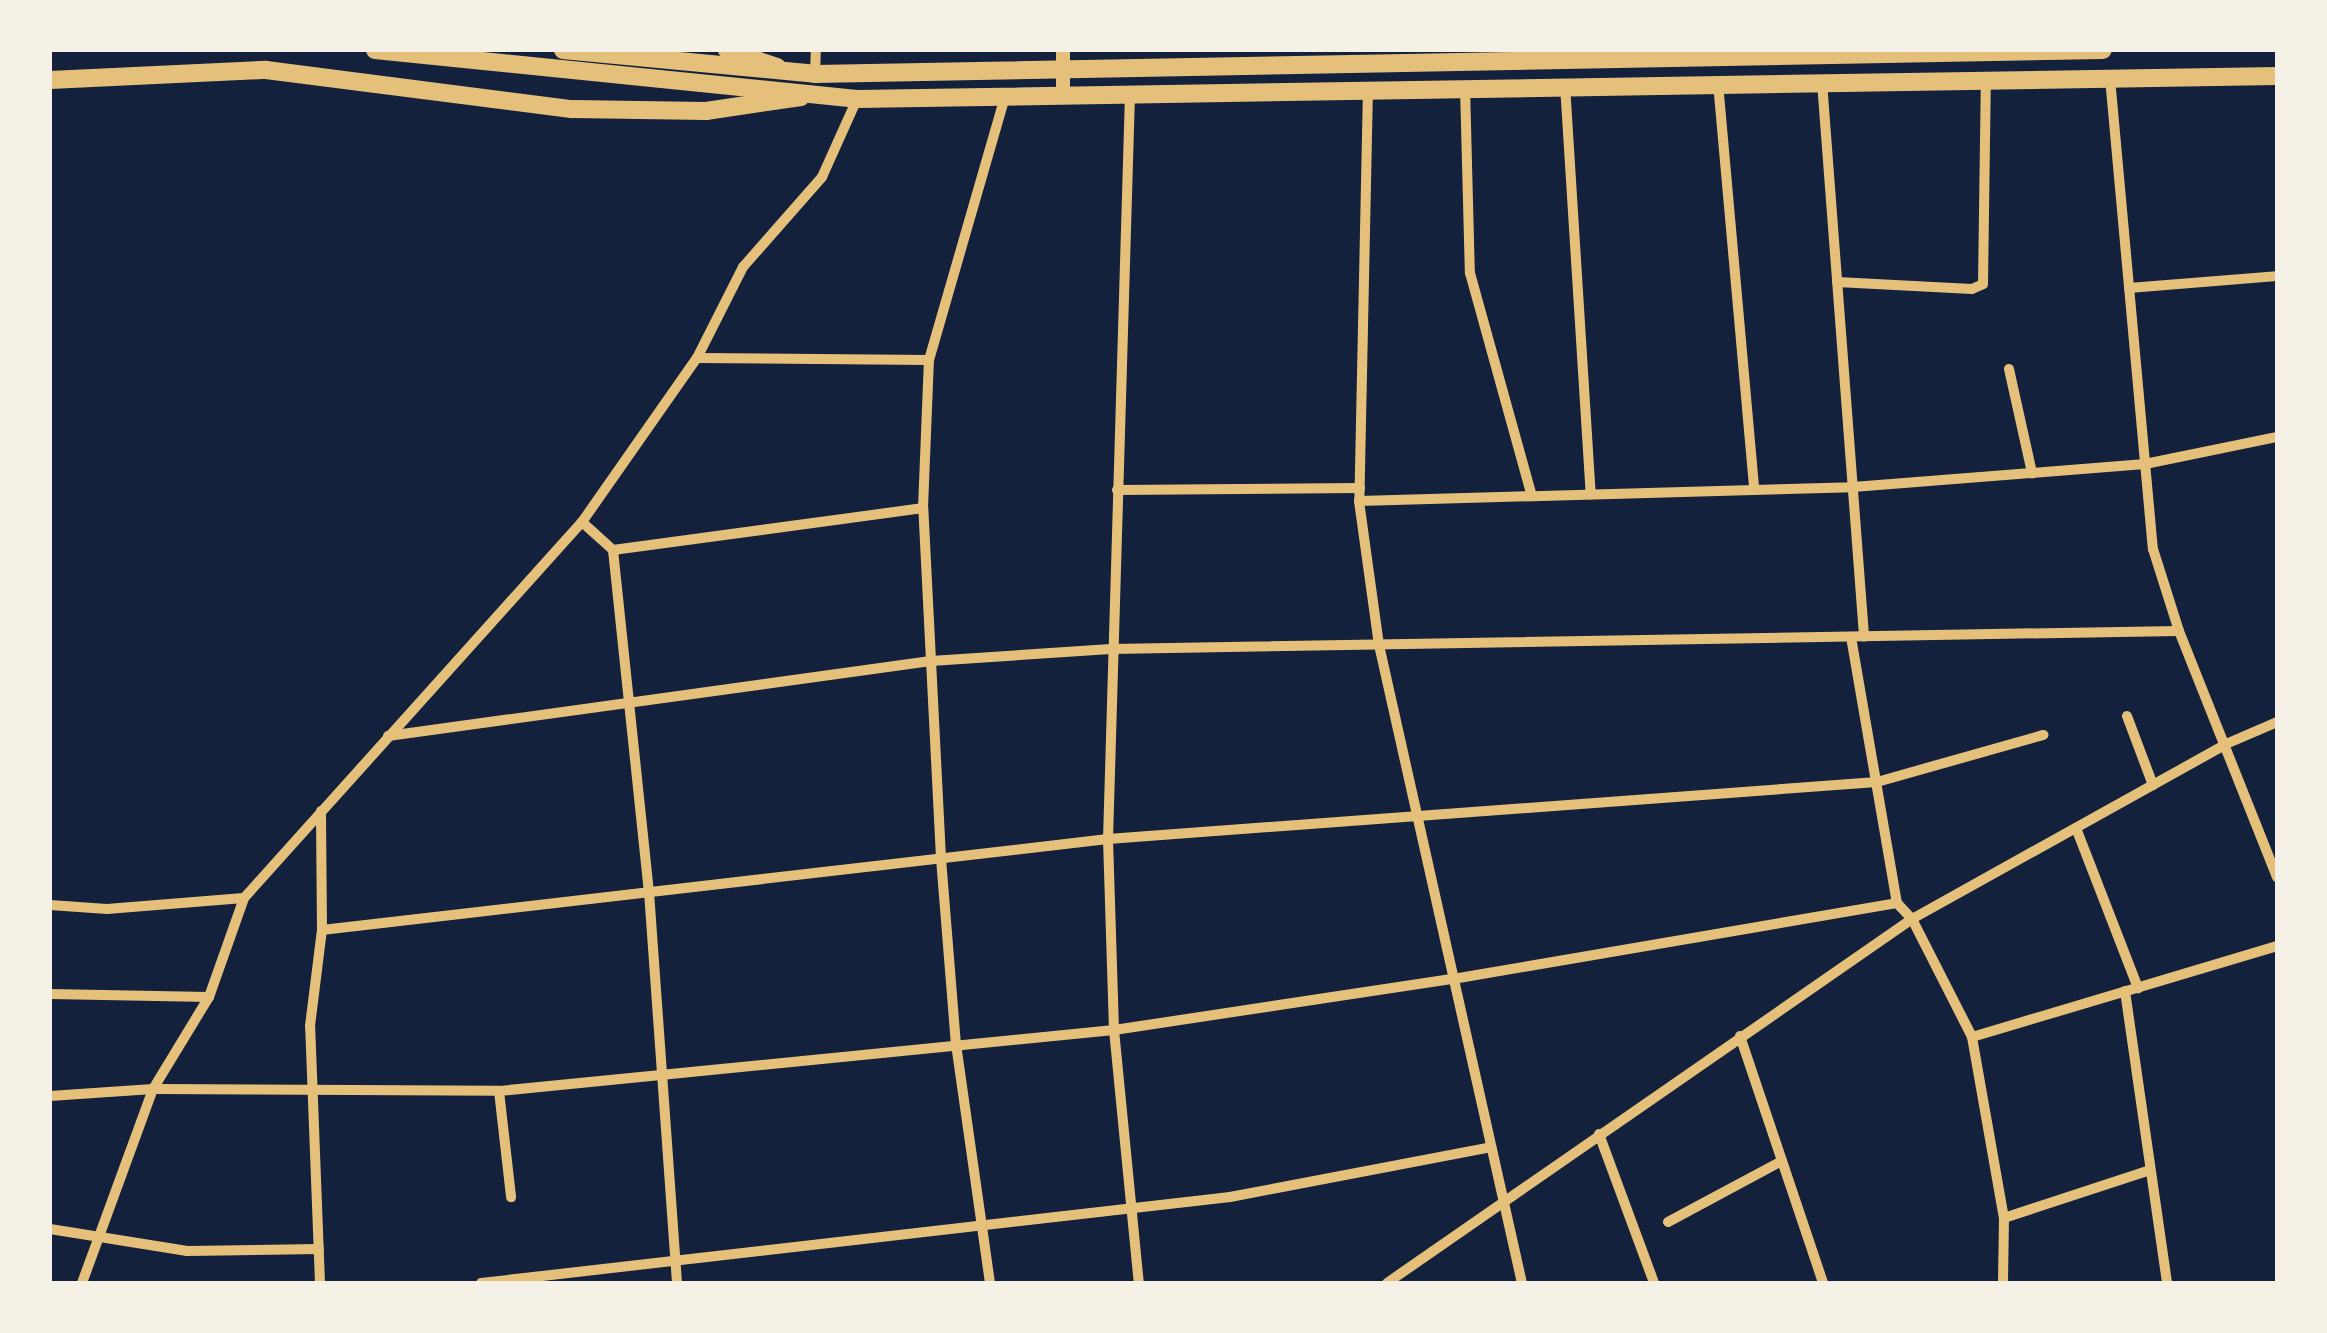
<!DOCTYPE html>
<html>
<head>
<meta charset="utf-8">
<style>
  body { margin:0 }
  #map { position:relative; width:2327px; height:1333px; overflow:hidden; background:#14213d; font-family:Manrope,sans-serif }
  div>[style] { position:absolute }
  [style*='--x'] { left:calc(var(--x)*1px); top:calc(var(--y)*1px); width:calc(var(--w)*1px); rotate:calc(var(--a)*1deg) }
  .minor>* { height:10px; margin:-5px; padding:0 5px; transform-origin:5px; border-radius:5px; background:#e5c07b }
  .tertiary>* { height:14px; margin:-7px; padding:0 7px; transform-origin:7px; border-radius:7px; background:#e5c07b }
  .primary>* { height:18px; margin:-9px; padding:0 9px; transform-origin:9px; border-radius:9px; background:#e5c07b }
  .trunk>* { height:18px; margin:-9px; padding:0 9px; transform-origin:9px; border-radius:9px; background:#e5c07b }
  span { translate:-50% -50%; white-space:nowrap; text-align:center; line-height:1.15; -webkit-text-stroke:8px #f6f1e7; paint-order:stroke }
  .frame { position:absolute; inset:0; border:52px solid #f6f1e7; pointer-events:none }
</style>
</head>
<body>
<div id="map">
  <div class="minor">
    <div style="--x:815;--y:74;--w:24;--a:-88"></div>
    <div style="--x:2110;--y:78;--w:473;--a:84.8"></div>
    <div style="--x:2153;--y:549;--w:86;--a:72.4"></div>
    <div style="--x:2179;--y:631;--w:265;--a:68.3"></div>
    <div style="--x:1822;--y:82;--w:556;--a:85.66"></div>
    <div style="--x:1718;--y:83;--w:406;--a:84.9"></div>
    <div style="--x:1565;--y:85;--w:410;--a:86.4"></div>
    <div style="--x:1465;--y:87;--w:186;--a:88.5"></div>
    <div style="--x:1470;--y:273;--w:231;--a:74.5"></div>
    <div style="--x:1368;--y:88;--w:413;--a:91.2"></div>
    <div style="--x:1359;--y:501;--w:145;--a:82.1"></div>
    <div style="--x:1379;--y:645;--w:654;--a:77.37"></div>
    <div style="--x:1130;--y:94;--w:745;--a:91.69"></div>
    <div style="--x:1108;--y:839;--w:191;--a:88.2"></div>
    <div style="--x:1114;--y:1030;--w:254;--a:84.4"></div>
    <div style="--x:1837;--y:282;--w:135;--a:3"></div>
    <div style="--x:1972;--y:289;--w:12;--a:-24"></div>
    <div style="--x:1983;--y:284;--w:204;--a:-89.2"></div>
    <div style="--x:2129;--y:288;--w:148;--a:-4.6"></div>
    <div style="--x:697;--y:358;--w:232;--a:0.5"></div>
    <div style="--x:2009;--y:369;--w:107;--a:77.5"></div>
    <div style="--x:1117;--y:490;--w:243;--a:-0.5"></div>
    <div style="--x:1359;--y:501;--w:494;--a:-1.6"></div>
    <div style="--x:1853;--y:487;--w:293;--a:-4.5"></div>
    <div style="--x:2145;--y:464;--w:135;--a:-11.6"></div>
    <div style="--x:582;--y:522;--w:42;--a:42.1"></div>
    <div style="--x:613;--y:550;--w:344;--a:84"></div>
    <div style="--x:649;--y:892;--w:392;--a:85.9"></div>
    <div style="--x:613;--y:550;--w:313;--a:-7.7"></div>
    <div style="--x:1851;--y:637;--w:270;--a:80.2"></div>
    <div style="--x:1897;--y:903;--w:22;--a:47"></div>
    <div style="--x:1912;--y:919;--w:132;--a:63"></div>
    <div style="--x:1972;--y:1037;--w:184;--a:80"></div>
    <div style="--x:2004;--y:1218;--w:65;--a:90.9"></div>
    <div style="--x:2127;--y:716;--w:74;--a:69.4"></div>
    <div style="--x:388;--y:736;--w:548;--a:-7.86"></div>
    <div style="--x:931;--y:661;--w:180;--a:-3.8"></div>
    <div style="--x:1111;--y:649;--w:1068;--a:-0.97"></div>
    <div style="--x:2076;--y:828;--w:172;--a:68.8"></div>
    <div style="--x:50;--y:905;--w:57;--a:4"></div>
    <div style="--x:107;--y:909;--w:137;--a:-4.6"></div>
    <div style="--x:322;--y:930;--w:791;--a:-6.6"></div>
    <div style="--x:1108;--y:839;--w:771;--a:-4.24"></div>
    <div style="--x:1877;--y:782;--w:173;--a:-15.8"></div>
    <div style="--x:2125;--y:991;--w:295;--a:81.8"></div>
    <div style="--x:50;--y:994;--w:159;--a:1.1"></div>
    <div style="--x:1740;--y:1036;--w:261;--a:71.4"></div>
    <div style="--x:1972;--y:1037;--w:318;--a:-16.6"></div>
    <div style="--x:499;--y:1091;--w:107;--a:83.5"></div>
    <div style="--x:50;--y:1096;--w:103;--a:-3.9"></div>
    <div style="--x:153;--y:1089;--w:346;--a:0.3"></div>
    <div style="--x:499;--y:1091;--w:618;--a:-5.66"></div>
    <div style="--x:1114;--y:1030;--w:343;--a:-8.6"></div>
    <div style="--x:1453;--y:979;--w:450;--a:-9.7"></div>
    <div style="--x:1599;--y:1134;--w:159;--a:69.7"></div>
    <div style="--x:2004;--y:1218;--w:154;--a:-18.2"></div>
    <div style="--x:1668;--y:1222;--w:129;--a:-28.2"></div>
    <div style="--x:50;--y:1229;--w:139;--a:9.1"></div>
    <div style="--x:187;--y:1251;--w:132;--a:-0.9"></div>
    <div style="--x:82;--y:1283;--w:207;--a:-69.9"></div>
    <div style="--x:153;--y:1089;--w:108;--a:-58.7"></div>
    <div style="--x:209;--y:997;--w:105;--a:-70.5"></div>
    <div style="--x:244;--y:898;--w:506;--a:-48.05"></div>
    <div style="--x:582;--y:522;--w:200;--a:-55"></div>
    <div style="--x:697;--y:358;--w:102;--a:-63.2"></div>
    <div style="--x:743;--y:267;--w:120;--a:-48.7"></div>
    <div style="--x:822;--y:177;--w:85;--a:-65.8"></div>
    <div style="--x:320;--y:1283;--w:257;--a:-92.2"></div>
    <div style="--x:310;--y:1026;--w:97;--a:-82.9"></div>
    <div style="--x:322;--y:930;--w:119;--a:-90.5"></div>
    <div style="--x:481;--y:1283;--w:754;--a:-6.55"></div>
    <div style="--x:1230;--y:1197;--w:266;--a:-10.8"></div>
    <div style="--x:990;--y:1283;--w:240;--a:-98.1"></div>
    <div style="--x:956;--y:1045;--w:188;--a:-94.6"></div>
    <div style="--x:941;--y:858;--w:350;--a:-92.9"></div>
    <div style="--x:923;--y:508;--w:148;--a:-87.7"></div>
    <div style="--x:929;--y:360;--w:274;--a:-73.9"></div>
    <div style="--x:1387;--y:1283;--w:639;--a:-34.73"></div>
    <div style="--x:1912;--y:919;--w:359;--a:-29.1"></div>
    <div style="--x:2226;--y:744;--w:56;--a:-23.3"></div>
  </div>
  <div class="tertiary">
    <div style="--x:1063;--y:95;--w:45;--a:-90"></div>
  </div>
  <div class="primary">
    <div style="--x:727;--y:50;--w:53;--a:18.8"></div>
    <div style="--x:50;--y:80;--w:216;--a:-2.7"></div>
    <div style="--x:266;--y:70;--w:308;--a:7.3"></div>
    <div style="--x:572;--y:109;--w:134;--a:0.9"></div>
    <div style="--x:706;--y:111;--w:96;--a:-8.4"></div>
  </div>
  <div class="trunk">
    <div style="--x:375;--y:50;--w:484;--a:5.8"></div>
    <div style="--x:857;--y:99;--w:1420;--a:-0.93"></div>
    <div style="--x:563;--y:50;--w:253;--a:5.4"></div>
    <div style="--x:815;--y:74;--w:1288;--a:-1.07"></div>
  </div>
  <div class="frame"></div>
</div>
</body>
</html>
